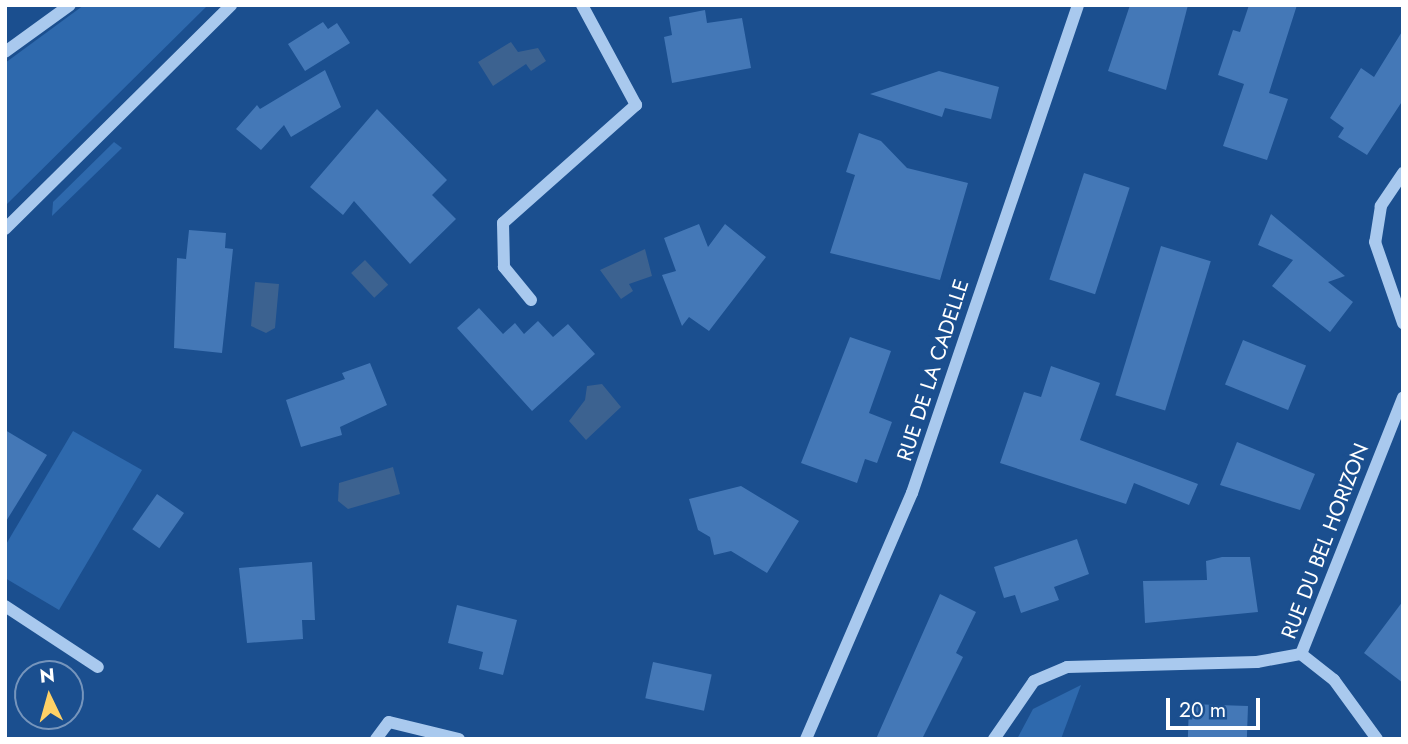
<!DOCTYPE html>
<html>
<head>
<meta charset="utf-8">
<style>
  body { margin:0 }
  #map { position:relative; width:1408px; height:744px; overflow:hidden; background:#1b4f8f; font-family:Jost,sans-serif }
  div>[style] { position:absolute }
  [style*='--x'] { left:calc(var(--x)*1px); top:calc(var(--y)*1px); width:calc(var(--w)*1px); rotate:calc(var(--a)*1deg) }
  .green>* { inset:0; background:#2e69ad }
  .water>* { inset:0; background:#3c6290; transform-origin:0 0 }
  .building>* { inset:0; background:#4478b7; transform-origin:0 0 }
  .minor>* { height:12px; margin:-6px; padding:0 6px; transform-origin:6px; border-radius:6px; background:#a9c9ee }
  span { translate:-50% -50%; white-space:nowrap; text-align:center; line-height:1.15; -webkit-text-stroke:5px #1b4f8f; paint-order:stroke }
  .street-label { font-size:21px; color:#fff }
  .frame { position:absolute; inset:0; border:7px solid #fff; pointer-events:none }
  .north { position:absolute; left:14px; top:660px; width:70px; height:70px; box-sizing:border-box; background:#1b4f8f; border:2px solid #7695bc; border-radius:50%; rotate:355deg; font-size:19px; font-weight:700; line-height:28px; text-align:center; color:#fff }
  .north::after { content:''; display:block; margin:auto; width:24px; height:32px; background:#ffd166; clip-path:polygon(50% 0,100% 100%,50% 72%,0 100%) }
  .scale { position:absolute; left:1166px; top:698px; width:94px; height:32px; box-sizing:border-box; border:4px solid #fff; border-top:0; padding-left:9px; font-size:21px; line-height:24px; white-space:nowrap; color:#fff; -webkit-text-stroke:5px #1b4f8f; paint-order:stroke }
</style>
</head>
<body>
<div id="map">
  <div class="green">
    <div style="clip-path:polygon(84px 5px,208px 5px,5px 206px,5px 63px)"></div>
    <div style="clip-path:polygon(114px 142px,122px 148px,52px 216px,53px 202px)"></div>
    <div style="clip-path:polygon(73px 431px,142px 470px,59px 610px,5px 578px,5px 546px)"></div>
    <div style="clip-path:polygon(1081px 685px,1061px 739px,1017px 739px,1033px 709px)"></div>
  </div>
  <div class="water">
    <div style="clip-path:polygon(511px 42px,518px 52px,538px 48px,546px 61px,531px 71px,526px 64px,493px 86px,478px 62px)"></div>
    <div style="clip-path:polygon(645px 249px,652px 276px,629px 284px,633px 291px,621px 299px,600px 270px)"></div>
    <div style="left:365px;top:260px;width:34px;height:19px;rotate:47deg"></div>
    <div style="clip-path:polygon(255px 282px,279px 284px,275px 328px,266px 333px,251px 326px)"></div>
    <div style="clip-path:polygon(602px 384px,621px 407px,586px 440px,569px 421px,585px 400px,587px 386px)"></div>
    <div style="clip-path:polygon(393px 467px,400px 494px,348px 509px,338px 501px,339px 483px)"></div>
  </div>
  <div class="building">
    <div style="clip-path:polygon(1130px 5px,1188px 5px,1166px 90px,1108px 71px)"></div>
    <div style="clip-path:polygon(1249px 5px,1297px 5px,1269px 93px,1288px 99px,1267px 160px,1223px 146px,1244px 84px,1218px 75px,1233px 30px,1240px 32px)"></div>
    <div style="clip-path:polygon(705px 10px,707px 23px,742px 18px,751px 68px,672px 83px,664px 37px,672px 35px,669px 17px)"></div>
    <div style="clip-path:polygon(323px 22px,328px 29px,337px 23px,350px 43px,305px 71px,288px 44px)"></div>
    <div style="clip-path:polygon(1403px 30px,1403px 100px,1367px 155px,1338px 137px,1344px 128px,1330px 118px,1361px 68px,1374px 77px)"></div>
    <div style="clip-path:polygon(325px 70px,341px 107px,291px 137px,284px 125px,261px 150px,236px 129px,257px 105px,260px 109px)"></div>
    <div style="clip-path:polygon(939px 71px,999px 87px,991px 119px,945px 108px,942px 117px,870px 94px)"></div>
    <div style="clip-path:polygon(377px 109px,447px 180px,432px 195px,456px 219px,410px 264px,354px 201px,343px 215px,310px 187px)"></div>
    <div style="clip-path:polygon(859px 133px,881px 141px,907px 168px,968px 183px,940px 280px,830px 253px,855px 175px,846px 172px)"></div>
    <div style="left:1084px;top:173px;width:48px;height:112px;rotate:18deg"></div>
    <div style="clip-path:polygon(1271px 214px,1345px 276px,1328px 282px,1353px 302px,1330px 332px,1272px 286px,1293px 260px,1258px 245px)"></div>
    <div style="clip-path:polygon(699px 224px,708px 247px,725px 224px,766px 257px,709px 331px,689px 317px,682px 326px,662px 275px,676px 271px,664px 238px)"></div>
    <div style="clip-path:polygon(189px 230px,226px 233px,225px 248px,233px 249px,222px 353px,174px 348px,177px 258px,186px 259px)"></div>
    <div style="left:1161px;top:246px;width:52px;height:156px;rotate:17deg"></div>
    <div style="clip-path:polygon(479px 308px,503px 334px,515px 323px,524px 334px,538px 321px,553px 337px,568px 324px,595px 354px,532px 411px,457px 328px)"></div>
    <div style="clip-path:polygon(850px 337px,891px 351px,869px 413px,892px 422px,877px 463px,865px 459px,857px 483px,801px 463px)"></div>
    <div style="left:1243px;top:340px;width:68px;height:48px;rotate:22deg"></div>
    <div style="clip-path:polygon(370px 363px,387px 405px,340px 427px,342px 435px,301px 447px,286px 400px,345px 379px,342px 373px)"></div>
    <div style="clip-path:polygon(1051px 366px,1100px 383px,1080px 440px,1198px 484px,1189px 505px,1134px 483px,1126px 504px,1000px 463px,1024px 392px,1041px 397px)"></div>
    <div style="clip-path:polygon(5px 430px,47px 455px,5px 523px)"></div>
    <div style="clip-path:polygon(1237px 442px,1315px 474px,1300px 510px,1220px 485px)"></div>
    <div style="clip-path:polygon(741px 486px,799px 521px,767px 573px,731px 551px,714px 555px,710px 537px,698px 530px,689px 499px)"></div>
    <div style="left:157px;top:494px;width:33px;height:43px;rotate:35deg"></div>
    <div style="clip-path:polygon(1077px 539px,1089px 574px,1054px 587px,1059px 600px,1021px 613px,1015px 595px,1004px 598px,994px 567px)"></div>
    <div style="clip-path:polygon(1222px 557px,1250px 557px,1258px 612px,1145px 623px,1143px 581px,1207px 580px,1206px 561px)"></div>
    <div style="clip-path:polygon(312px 562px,315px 620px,302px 620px,303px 639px,247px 643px,239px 568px)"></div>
    <div style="clip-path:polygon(940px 594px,976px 612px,956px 653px,963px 657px,922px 739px,876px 739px)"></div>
    <div style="clip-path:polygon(1403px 601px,1403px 683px,1364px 653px)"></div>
    <div style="clip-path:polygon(457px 605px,517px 620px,503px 675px,479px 669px,483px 652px,448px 643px)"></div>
    <div style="left:653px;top:662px;width:60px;height:37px;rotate:12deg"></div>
    <div style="left:1248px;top:706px;width:33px;height:59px;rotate:92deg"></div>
  </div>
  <div class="minor">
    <div style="--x:5;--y:52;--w:80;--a:-35.9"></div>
    <div style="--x:1403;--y:173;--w:40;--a:124"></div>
    <div style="--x:1381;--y:206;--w:36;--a:99"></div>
    <div style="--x:1375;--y:242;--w:86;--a:70.9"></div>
    <div style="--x:5;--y:229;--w:318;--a:-44.7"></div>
    <div style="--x:531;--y:300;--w:43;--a:-129.3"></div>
    <div style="--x:504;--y:267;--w:44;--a:-91.3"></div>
    <div style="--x:503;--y:223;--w:178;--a:-41.6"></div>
    <div style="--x:636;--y:105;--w:114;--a:-118.4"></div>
    <div style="--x:5;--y:606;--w:111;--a:33.3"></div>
    <div style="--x:1301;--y:654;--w:42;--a:38.2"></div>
    <div style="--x:1334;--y:680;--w:73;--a:53.9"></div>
    <div style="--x:376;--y:739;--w:21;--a:-53"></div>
    <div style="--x:389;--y:722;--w:72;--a:13.7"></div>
    <div style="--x:806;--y:739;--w:268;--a:-66.7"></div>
    <div style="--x:912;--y:493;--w:515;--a:-71.21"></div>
    <div style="--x:994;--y:739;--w:70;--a:-55.4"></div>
    <div style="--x:1034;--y:681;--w:36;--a:-23"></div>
    <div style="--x:1067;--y:667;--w:190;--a:-1.5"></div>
    <div style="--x:1257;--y:662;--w:45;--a:-10.3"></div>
    <div style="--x:1301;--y:654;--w:276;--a:-68.3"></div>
  </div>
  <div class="street-label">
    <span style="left:933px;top:370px;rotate:-72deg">RUE DE LA CADELLE</span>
    <span style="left:1325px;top:541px;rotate:-69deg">RUE DU BEL HORIZON</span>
  </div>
  <div class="frame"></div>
  <div class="north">N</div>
  <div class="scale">20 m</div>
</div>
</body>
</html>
